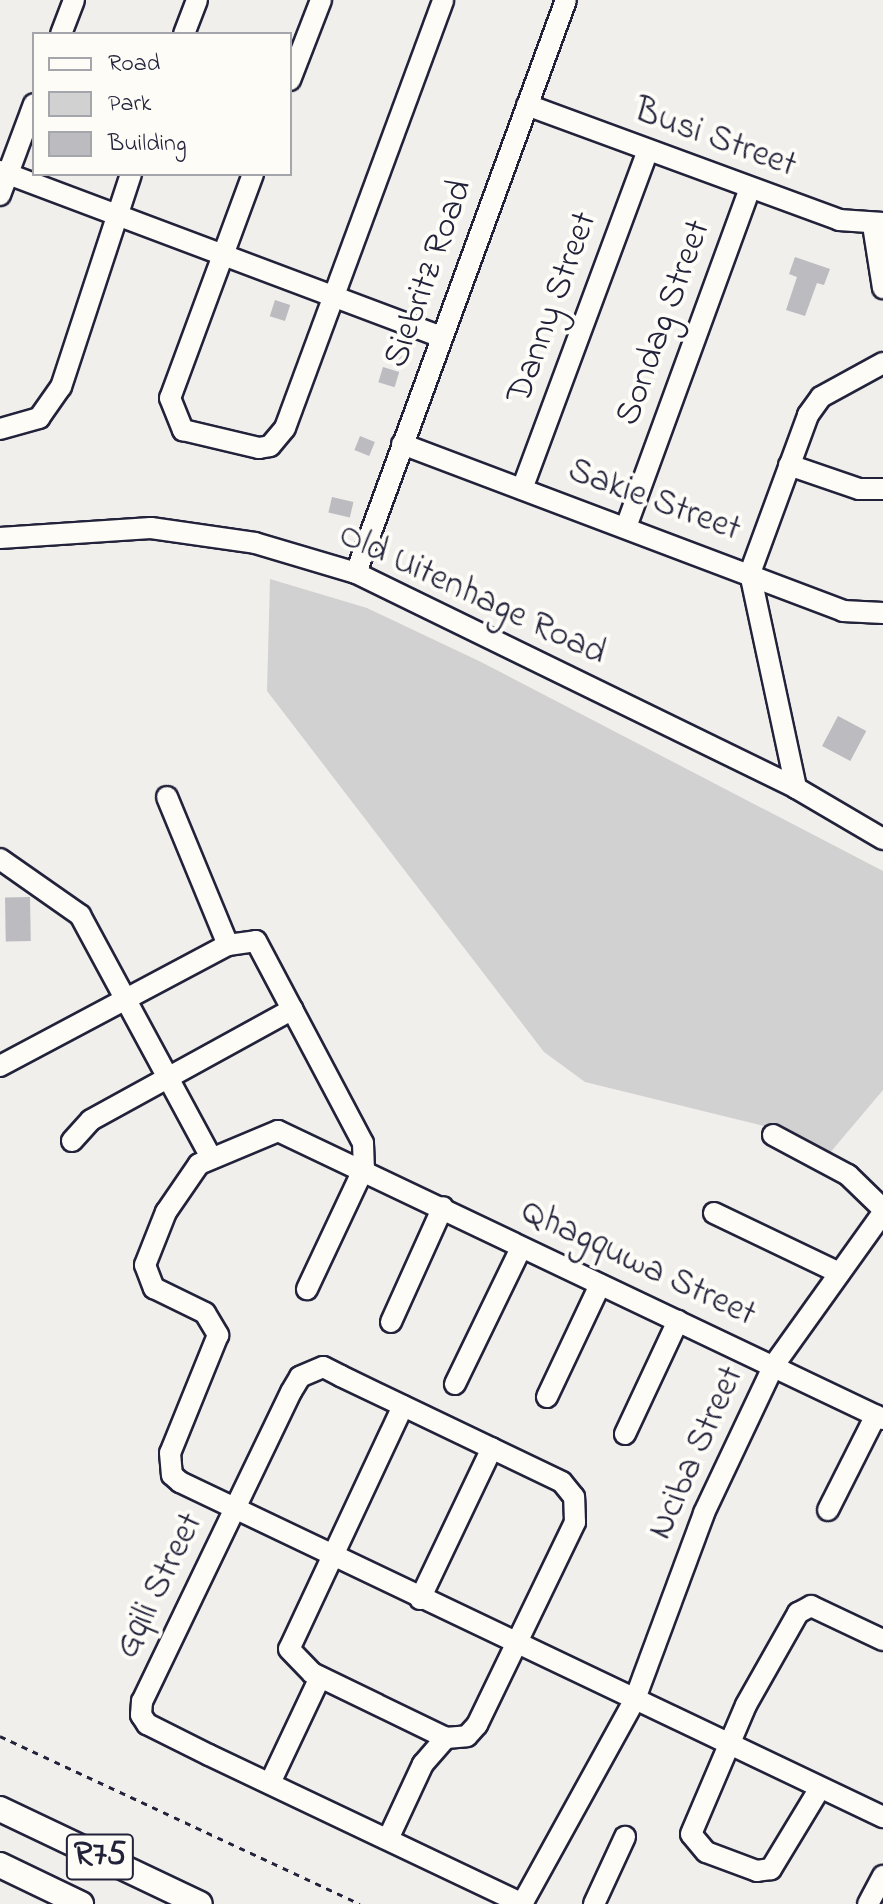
<!DOCTYPE html>
<html>
<head>
<meta charset="utf-8">
<style>
  body { margin:0 }
  #map { position:relative; width:883px; height:1904px; overflow:hidden; background:#f0efec; font-family:"Indie Flower",sans-serif }
  div>[style] { position:absolute }
  [style*='--x'] { left:calc(var(--x)*1px); top:calc(var(--y)*1px); width:calc(var(--w)*1px); rotate:calc(var(--a)*1deg) }
  .green>* { inset:0; background:#d2d1d1 }
  .building>* { inset:0; background:#bcbcc0; transform-origin:0 0 }
  .path>* { height:3px; margin-top:-1.5px; transform-origin:0; background:repeating-linear-gradient(90deg,#22223b 0 6px,transparent 0 12px) }
  .roads { filter:drop-shadow(2px 0 #22223b) drop-shadow(-2px 0 #22223b) drop-shadow(0 2px #22223b) drop-shadow(0 -2px #22223b) }
  .minor>* { height:20px; margin:-10px; padding:0 10px; transform-origin:10px; border-radius:10px; background:#fdfcf7 }
  .major>* { height:24px; margin:-12px; padding:0 12px; transform-origin:12px; border-radius:12px; background:#fdfcf7 }
  span { translate:-50% -50%; white-space:nowrap; text-align:center; line-height:1.15; -webkit-text-stroke:8px #fdfcf7; paint-order:stroke }
  .shield-label span { padding:2px 6px; background:#fdfcf7; border:2px solid; border-radius:6px; -webkit-text-stroke-width:0 }
  .shield-label { font-size:34px; color:#22223b; font-weight:700 }
  .street-label { font-size:36px; color:#22223b }
  .legend { position:absolute; left:32px; top:32px; width:260px; height:144px; box-sizing:border-box; background:#fdfcf7; border:2px solid #a5a5ac; margin:0; padding:10px 14px; list-style:none; font-size:24px; color:#22223b }
  .legend li { display:flex; align-items:center; gap:16px; height:40px }
  .legend b { width:40px; border:2px solid #a5a5ac }
</style>
</head>
<body>
<div id="map">
  <div class="green">
    <div style="clip-path:polygon(270px 579px,367px 608px,481px 662px,883px 871px,883px 1090px,829px 1154px,768px 1127px,585px 1082px,544px 1052px,267px 691px)"></div>
  </div>
  <div class="building">
    <div style="clip-path:polygon(795px 257px,830px 269px,824px 285px,817px 283px,805px 316px,786px 310px,797px 277px,789px 274px)"></div>
    <div style="left:275px;top:300px;width:16px;height:17px;rotate:18deg"></div>
    <div style="left:393px;top:345px;width:17px;height:16px;rotate:21deg"></div>
    <div style="left:383px;top:367px;width:17px;height:16px;rotate:17deg"></div>
    <div style="left:360px;top:436px;width:16px;height:15px;rotate:22deg"></div>
    <div style="left:332px;top:497px;width:22px;height:16px;rotate:13deg"></div>
    <div style="left:838px;top:716px;width:32px;height:34px;rotate:28deg"></div>
    <div style="left:30px;top:897px;width:44px;height:25px;rotate:89deg"></div>
  </div>
  <div class="path">
    <div style="--x:0;--y:1736;--w:397;--a:25"></div>
  </div>
  <div class="roads">
    <div class="minor">
      <div style="--x:61;--y:34;--w:36;--a:-69"></div>
      <div style="--x:184;--y:34;--w:36;--a:-69"></div>
      <div style="--x:290;--y:80;--w:86;--a:-68.8"></div>
      <div style="--x:527;--y:105;--w:333;--a:20.2"></div>
      <div style="--x:839;--y:220;--w:44;--a:3.9"></div>
      <div style="--x:0;--y:171;--w:472;--a:20.6"></div>
      <div style="--x:253;--y:174;--w:239;--a:110.3"></div>
      <div style="--x:170;--y:398;--w:35;--a:68"></div>
      <div style="--x:183;--y:430;--w:78;--a:13.3"></div>
      <div style="--x:259;--y:448;--w:11;--a:-10"></div>
      <div style="--x:270;--y:446;--w:23;--a:-50"></div>
      <div style="--x:285;--y:428;--w:456;--a:-69.7"></div>
      <div style="--x:0;--y:195;--w:97;--a:-69.5"></div>
      <div style="--x:873;--y:225;--w:64;--a:81"></div>
      <div style="--x:0;--y:429;--w:41;--a:-15.8"></div>
      <div style="--x:39;--y:418;--w:38;--a:-55"></div>
      <div style="--x:61;--y:387;--w:224;--a:-71.8"></div>
      <div style="--x:402;--y:444;--w:472;--a:20.7"></div>
      <div style="--x:843;--y:611;--w:40;--a:2.9"></div>
      <div style="--x:789;--y:465;--w:74;--a:18.9"></div>
      <div style="--x:859;--y:489;--w:24;--a:0"></div>
      <div style="--x:522;--y:489;--w:359;--a:-69.6"></div>
      <div style="--x:626;--y:527;--w:361;--a:-69.9"></div>
      <div style="--x:0;--y:538;--w:151;--a:-3.8"></div>
      <div style="--x:151;--y:528;--w:105;--a:8.2"></div>
      <div style="--x:255;--y:543;--w:105;--a:16.5"></div>
      <div style="--x:356;--y:573;--w:490;--a:26"></div>
      <div style="--x:796;--y:788;--w:101;--a:30.4"></div>
      <div style="--x:356;--y:573;--w:610;--a:-69.87"></div>
      <div style="--x:750;--y:573;--w:168;--a:-69.8"></div>
      <div style="--x:808;--y:415;--w:22;--a:-54"></div>
      <div style="--x:821;--y:397;--w:71;--a:-28.7"></div>
      <div style="--x:750;--y:573;--w:220;--a:77.9"></div>
      <div style="--x:167;--y:797;--w:160;--a:67.6"></div>
      <div style="--x:0;--y:859;--w:98;--a:35"></div>
      <div style="--x:80;--y:915;--w:273;--a:61.6"></div>
      <div style="--x:0;--y:1066;--w:258;--a:-28"></div>
      <div style="--x:228;--y:945;--w:28;--a:-8"></div>
      <div style="--x:256;--y:941;--w:229;--a:62.1"></div>
      <div style="--x:363;--y:1143;--w:25;--a:88"></div>
      <div style="--x:364;--y:1168;--w:134;--a:115.2"></div>
      <div style="--x:773;--y:1135;--w:85;--a:28.1"></div>
      <div style="--x:848;--y:1175;--w:49;--a:44.2"></div>
      <div style="--x:72;--y:1141;--w:28;--a:-48"></div>
      <div style="--x:91;--y:1120;--w:230;--a:-28.8"></div>
      <div style="--x:714;--y:1213;--w:139;--a:25.6"></div>
      <div style="--x:391;--y:1322;--w:126;--a:-65.7"></div>
      <div style="--x:455;--y:1384;--w:151;--a:-64.1"></div>
      <div style="--x:547;--y:1397;--w:124;--a:-64.7"></div>
      <div style="--x:403;--y:1406;--w:268;--a:115.1"></div>
      <div style="--x:289;--y:1649;--w:33;--a:46"></div>
      <div style="--x:312;--y:1673;--w:149;--a:25.9"></div>
      <div style="--x:446;--y:1738;--w:21;--a:-5"></div>
      <div style="--x:467;--y:1736;--w:15;--a:-48"></div>
      <div style="--x:477;--y:1725;--w:225;--a:-64.2"></div>
      <div style="--x:575;--y:1522;--w:25;--a:-92"></div>
      <div style="--x:574;--y:1497;--w:19;--a:-129"></div>
      <div style="--x:562;--y:1482;--w:245;--a:-154.4"></div>
      <div style="--x:341;--y:1376;--w:20;--a:-153"></div>
      <div style="--x:323;--y:1367;--w:25;--a:157"></div>
      <div style="--x:300;--y:1377;--w:17;--a:121"></div>
      <div style="--x:291;--y:1392;--w:343;--a:115.7"></div>
      <div style="--x:142;--y:1701;--w:14;--a:94"></div>
      <div style="--x:141;--y:1715;--w:11;--a:56"></div>
      <div style="--x:147;--y:1724;--w:69;--a:26.6"></div>
      <div style="--x:209;--y:1755;--w:348;--a:25.4"></div>
      <div style="--x:883;--y:1419;--w:670;--a:-154.54"></div>
      <div style="--x:278;--y:1131;--w:86;--a:157.3"></div>
      <div style="--x:199;--y:1164;--w:58;--a:124.5"></div>
      <div style="--x:166;--y:1212;--w:57;--a:111.6"></div>
      <div style="--x:145;--y:1265;--w:25;--a:69"></div>
      <div style="--x:154;--y:1288;--w:57;--a:26.1"></div>
      <div style="--x:205;--y:1313;--w:26;--a:59"></div>
      <div style="--x:218;--y:1335;--w:127;--a:112.1"></div>
      <div style="--x:170;--y:1453;--w:22;--a:85"></div>
      <div style="--x:172;--y:1475;--w:11;--a:41"></div>
      <div style="--x:180;--y:1482;--w:779;--a:25.48"></div>
      <div style="--x:625;--y:1434;--w:125;--a:-64.9"></div>
      <div style="--x:828;--y:1510;--w:106;--a:-63.2"></div>
      <div style="--x:420;--y:1599;--w:167;--a:-64.5"></div>
      <div style="--x:270;--y:1783;--w:117;--a:-64.7"></div>
      <div style="--x:820;--y:1788;--w:95;--a:121.2"></div>
      <div style="--x:771;--y:1869;--w:14;--a:172"></div>
      <div style="--x:757;--y:1871;--w:54;--a:-159.6"></div>
      <div style="--x:706;--y:1852;--w:23;--a:-130"></div>
      <div style="--x:691;--y:1834;--w:140;--a:-66.9"></div>
      <div style="--x:746;--y:1705;--w:106;--a:-60.5"></div>
      <div style="--x:798;--y:1613;--w:15;--a:-28"></div>
      <div style="--x:811;--y:1606;--w:80;--a:25.3"></div>
      <div style="--x:388;--y:1839;--w:83;--a:-65"></div>
      <div style="--x:423;--y:1764;--w:35;--a:-49"></div>
      <div style="--x:522;--y:1904;--w:234;--a:-61.1"></div>
      <div style="--x:635;--y:1699;--w:198;--a:-69.6"></div>
      <div style="--x:704;--y:1513;--w:164;--a:-64.7"></div>
      <div style="--x:774;--y:1365;--w:187;--a:-54.4"></div>
      <div style="--x:594;--y:1904;--w:74;--a:-65.2"></div>
      <div style="--x:868;--y:1904;--w:32;--a:-62"></div>
    </div>
    <div class="major">
      <div style="--x:0;--y:1809;--w:221;--a:25.4"></div>
      <div style="--x:0;--y:1865;--w:90;--a:25.7"></div>
    </div>
  </div>
  <div class="shield-label">
    <span style="left:100px;top:1857px">R75</span>
  </div>
  <div class="street-label">
    <span style="left:715px;top:139px;rotate:20deg">Busi Street</span>
    <span style="left:429px;top:274px;rotate:-70deg">Siebritz Road</span>
    <span style="left:553px;top:308px;rotate:-70deg">Danny Street</span>
    <span style="left:664px;top:323px;rotate:-70deg">Sondag Street</span>
    <span style="left:654px;top:501px;rotate:20deg">Sakie Street</span>
    <span style="left:472px;top:595px;rotate:25deg">Old Uitenhage Road</span>
    <span style="left:638px;top:1264px;rotate:25deg">Qhagquwa Street</span>
    <span style="left:697px;top:1453px;rotate:-66deg">Nciba Street</span>
    <span style="left:160px;top:1586px;rotate:-64deg">Gqili Street</span>
  </div>
  <ul class="legend">
  <li><b style="height:10px;background:#fdfcf7"></b>Road</li>
  <li><b style="height:22px;background:#d2d1d1"></b>Park</li>
  <li><b style="height:22px;background:#bcbcc0"></b>Building</li>
  </ul>
</div>
</body>
</html>
